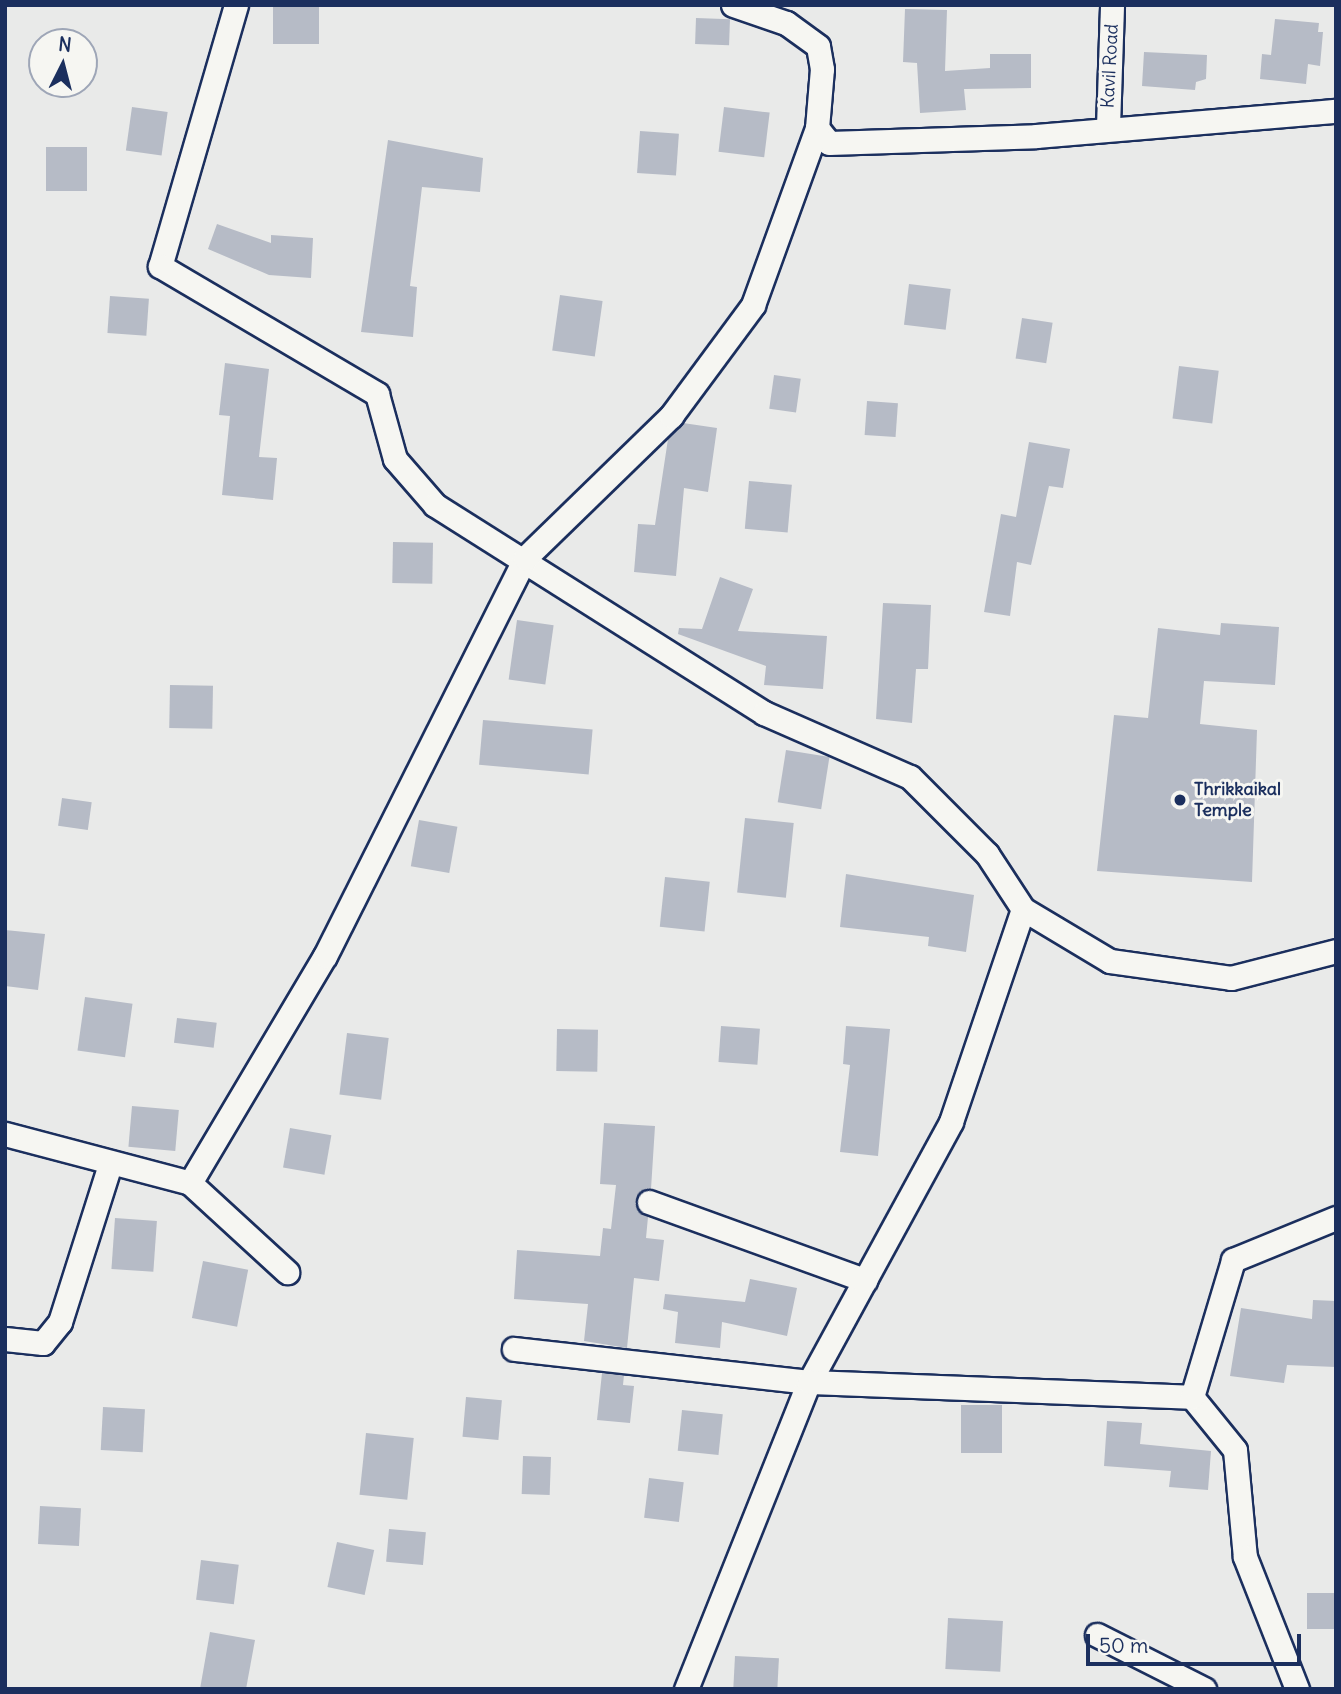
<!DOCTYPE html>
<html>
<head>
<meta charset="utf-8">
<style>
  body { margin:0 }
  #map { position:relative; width:1341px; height:1694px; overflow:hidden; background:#e9eae9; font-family:Delius,sans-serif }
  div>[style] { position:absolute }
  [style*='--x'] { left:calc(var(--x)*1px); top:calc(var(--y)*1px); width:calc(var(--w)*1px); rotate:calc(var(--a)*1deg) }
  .building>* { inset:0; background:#b6bbc6; transform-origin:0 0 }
  .roads { filter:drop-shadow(2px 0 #1b2f5e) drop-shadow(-2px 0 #1b2f5e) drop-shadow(0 2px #1b2f5e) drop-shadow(0 -2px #1b2f5e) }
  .minor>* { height:23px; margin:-11.5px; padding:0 11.5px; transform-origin:11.5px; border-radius:11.5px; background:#f6f6f2 }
  .dots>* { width:19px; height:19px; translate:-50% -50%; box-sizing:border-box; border:4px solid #f6f6f2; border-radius:50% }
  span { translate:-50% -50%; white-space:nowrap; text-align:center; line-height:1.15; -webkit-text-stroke:6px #f6f6f2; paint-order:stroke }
  .street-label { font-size:18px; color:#1b2f5e }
  .poi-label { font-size:18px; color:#1b2f5e; font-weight:700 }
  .left { translate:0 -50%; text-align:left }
  .frame { position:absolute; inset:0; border:7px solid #1b2f5e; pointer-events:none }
  .north { position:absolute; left:28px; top:28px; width:70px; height:70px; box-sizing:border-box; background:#f6f6f2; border:2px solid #9ea6b7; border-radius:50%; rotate:6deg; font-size:19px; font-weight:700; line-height:28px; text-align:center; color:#1b2f5e }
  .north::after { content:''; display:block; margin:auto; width:24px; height:32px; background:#1b2f5e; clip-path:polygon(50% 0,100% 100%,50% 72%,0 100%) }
  .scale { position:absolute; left:1086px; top:1634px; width:215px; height:32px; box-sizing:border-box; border:4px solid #1b2f5e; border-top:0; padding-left:9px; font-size:21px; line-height:24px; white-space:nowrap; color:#1b2f5e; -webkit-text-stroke:5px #f6f6f2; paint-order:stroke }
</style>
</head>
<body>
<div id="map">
  <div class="building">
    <div style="left:273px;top:5px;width:46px;height:39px"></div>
    <div style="clip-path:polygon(905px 9px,947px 10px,945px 71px,990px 68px,990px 54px,1031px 54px,1031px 88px,964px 89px,966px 110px,920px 113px,917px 63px,903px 62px)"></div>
    <div style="left:696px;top:18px;width:34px;height:26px;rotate:2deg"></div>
    <div style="clip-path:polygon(1275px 19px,1319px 23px,1318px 32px,1323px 32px,1320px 66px,1308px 64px,1306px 84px,1260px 79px,1262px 54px,1271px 55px)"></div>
    <div style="clip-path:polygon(1144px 52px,1207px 55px,1206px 79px,1196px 82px,1195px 90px,1142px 86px)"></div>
    <div style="left:132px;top:107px;width:36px;height:44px;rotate:8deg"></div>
    <div style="left:724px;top:107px;width:46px;height:45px;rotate:7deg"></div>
    <div style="left:640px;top:131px;width:39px;height:42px;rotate:4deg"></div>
    <div style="clip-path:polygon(388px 140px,483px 158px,480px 192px,422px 187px,410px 286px,417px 287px,413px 337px,361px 332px)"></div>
    <div style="left:46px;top:147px;width:41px;height:44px"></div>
    <div style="clip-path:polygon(217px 224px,271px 243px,271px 235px,313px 238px,311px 278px,269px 275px,208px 249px)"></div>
    <div style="left:909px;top:284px;width:42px;height:41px;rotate:7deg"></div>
    <div style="left:560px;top:295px;width:43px;height:56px;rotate:8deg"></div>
    <div style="left:110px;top:296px;width:39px;height:37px;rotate:4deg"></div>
    <div style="left:1022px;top:318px;width:31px;height:41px;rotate:9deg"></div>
    <div style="clip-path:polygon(225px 363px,269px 369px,259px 457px,277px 458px,273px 500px,222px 495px,230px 416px,219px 415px)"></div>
    <div style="left:1179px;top:366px;width:40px;height:53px;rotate:7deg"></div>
    <div style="left:774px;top:375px;width:27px;height:34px;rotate:8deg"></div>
    <div style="left:867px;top:401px;width:31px;height:34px;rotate:4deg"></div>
    <div style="clip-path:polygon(683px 423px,717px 428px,708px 492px,684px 488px,676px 576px,634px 572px,638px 524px,655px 525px,668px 439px)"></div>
    <div style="clip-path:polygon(1029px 442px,1070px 449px,1063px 488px,1049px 486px,1031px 565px,1017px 562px,1010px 616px,984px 612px,1001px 514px,1016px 517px)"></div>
    <div style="left:749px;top:481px;width:43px;height:48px;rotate:5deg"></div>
    <div style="left:393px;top:542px;width:40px;height:41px;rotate:1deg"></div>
    <div style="clip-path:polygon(720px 577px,753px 589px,738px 631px,827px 636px,823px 689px,764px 685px,766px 666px,678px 634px,679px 628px,702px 629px)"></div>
    <div style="clip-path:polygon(883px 603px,931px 605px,928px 669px,916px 669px,912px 723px,876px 719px)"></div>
    <div style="left:517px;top:620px;width:37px;height:60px;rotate:8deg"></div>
    <div style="clip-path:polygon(1221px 623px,1279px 627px,1275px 685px,1204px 681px,1200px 724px,1257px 730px,1252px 882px,1097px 871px,1114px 715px,1148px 718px,1158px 628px,1220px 635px)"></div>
    <div style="left:170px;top:685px;width:43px;height:43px;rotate:1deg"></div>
    <div style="left:483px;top:720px;width:110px;height:45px;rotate:5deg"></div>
    <div style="left:786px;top:750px;width:44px;height:53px;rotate:9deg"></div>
    <div style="left:62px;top:798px;width:30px;height:28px;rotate:8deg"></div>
    <div style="left:745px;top:818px;width:49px;height:75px;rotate:6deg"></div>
    <div style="left:419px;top:820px;width:39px;height:47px;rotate:10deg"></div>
    <div style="clip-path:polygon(846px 874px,974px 895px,966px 952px,928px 946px,929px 937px,840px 927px)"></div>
    <div style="left:665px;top:877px;width:45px;height:50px;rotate:6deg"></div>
    <div style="clip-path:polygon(5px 930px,45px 934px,38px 990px,5px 986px)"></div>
    <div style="left:85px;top:997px;width:48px;height:54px;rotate:8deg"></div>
    <div style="left:177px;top:1018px;width:40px;height:25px;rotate:7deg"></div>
    <div style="left:721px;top:1026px;width:39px;height:36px;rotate:4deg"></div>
    <div style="clip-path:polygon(846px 1026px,890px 1029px,878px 1156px,840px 1152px,850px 1065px,843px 1064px)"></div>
    <div style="left:557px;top:1029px;width:41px;height:42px;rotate:1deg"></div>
    <div style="left:347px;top:1033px;width:42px;height:62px;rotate:7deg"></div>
    <div style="left:132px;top:1106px;width:47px;height:41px;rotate:5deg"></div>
    <div style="clip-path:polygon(604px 1123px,655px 1126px,651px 1189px,640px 1192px,635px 1204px,648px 1217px,646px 1238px,664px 1240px,659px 1281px,634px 1278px,627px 1348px,584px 1341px,588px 1304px,514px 1299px,517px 1250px,600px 1256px,603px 1228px,611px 1229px,616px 1185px,600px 1184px)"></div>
    <div style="left:290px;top:1128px;width:42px;height:40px;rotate:10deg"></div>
    <div style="left:115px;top:1218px;width:42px;height:51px;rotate:4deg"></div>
    <div style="left:203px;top:1261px;width:46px;height:58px;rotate:11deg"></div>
    <div style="clip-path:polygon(750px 1279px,797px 1288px,787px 1336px,722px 1322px,720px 1348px,675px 1343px,678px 1312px,663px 1309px,665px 1294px,745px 1302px)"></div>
    <div style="clip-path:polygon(1313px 1300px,1336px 1301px,1336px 1367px,1287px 1365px,1284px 1383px,1230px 1376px,1241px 1308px,1312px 1319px)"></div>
    <div style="clip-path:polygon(602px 1373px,624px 1375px,623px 1385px,634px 1386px,630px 1423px,597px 1420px)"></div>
    <div style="left:466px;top:1397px;width:36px;height:40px;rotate:5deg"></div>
    <div style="left:961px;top:1405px;width:41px;height:48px"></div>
    <div style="left:103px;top:1407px;width:42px;height:43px;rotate:3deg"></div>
    <div style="left:682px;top:1410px;width:41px;height:41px;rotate:6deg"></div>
    <div style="clip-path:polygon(1107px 1421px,1142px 1423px,1140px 1444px,1211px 1451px,1208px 1490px,1169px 1487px,1171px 1471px,1104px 1466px)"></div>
    <div style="left:366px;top:1433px;width:48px;height:62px;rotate:6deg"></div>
    <div style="left:523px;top:1456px;width:28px;height:38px;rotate:2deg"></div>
    <div style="left:649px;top:1478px;width:35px;height:40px;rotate:7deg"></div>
    <div style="left:40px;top:1506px;width:41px;height:38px;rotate:3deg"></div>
    <div style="left:389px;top:1529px;width:37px;height:33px;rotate:5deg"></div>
    <div style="left:337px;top:1542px;width:38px;height:46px;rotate:12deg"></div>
    <div style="left:201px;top:1560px;width:38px;height:40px;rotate:7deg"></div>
    <div style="left:1336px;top:1593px;width:36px;height:29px;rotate:90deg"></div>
    <div style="left:948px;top:1618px;width:55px;height:51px;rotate:3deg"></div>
    <div style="clip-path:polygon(210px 1632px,255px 1640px,246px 1689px,200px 1689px)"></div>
    <div style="left:735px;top:1656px;width:44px;height:33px;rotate:3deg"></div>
  </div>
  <div class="roads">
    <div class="minor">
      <div style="--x:236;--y:5;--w:272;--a:106.2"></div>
      <div style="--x:160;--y:266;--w:252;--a:30.5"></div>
      <div style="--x:377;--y:394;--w:67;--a:74.5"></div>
      <div style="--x:395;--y:459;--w:61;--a:49"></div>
      <div style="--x:435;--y:505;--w:389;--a:32.3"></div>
      <div style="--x:764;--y:713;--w:159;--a:23.7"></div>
      <div style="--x:910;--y:777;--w:109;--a:45"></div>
      <div style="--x:987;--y:854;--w:66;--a:56.8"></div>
      <div style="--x:1023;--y:909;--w:225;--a:108.7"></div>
      <div style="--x:951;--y:1122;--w:296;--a:118.6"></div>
      <div style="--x:809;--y:1382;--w:297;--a:-173.6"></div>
      <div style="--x:1108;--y:127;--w:122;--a:-88.1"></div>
      <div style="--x:817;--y:128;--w:19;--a:51"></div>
      <div style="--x:829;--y:143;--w:207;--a:-1.9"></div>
      <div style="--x:1036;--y:136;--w:301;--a:-4.8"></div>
      <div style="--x:1023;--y:909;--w:101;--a:30.9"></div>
      <div style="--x:1110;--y:961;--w:122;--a:8"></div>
      <div style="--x:1231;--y:978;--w:108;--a:-14.4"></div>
      <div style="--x:5;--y:1134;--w:191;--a:14.8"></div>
      <div style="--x:190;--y:1183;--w:132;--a:42.5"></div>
      <div style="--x:190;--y:1183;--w:264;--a:-59.3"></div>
      <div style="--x:325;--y:956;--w:445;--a:-63.3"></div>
      <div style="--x:525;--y:558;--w:204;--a:-44.2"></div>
      <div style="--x:671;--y:416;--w:138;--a:-53.5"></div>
      <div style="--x:753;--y:305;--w:188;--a:-70.1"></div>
      <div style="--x:817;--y:128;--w:59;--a:-85.2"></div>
      <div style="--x:822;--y:69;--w:23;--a:-100"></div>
      <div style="--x:818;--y:46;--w:39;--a:-144"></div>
      <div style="--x:786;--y:23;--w:56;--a:-161.2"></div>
      <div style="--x:649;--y:1202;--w:230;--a:19.9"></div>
      <div style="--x:5;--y:1339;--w:38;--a:6"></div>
      <div style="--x:43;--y:1343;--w:27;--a:-51"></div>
      <div style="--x:60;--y:1322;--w:166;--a:-72.4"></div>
      <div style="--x:1192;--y:1397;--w:68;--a:50.9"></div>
      <div style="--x:1235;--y:1450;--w:107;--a:84.7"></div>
      <div style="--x:1245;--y:1557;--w:142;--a:68.5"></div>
      <div style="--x:1097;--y:1635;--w:120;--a:26.8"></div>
      <div style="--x:686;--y:1689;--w:331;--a:-68.2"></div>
      <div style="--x:809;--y:1382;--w:383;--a:2.2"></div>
      <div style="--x:1192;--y:1397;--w:143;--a:-73.3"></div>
      <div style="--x:1233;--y:1260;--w:111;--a:-22.2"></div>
    </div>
  </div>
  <div class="dots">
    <div style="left:1180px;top:800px;background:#1b2f5e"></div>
  </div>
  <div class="street-label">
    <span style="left:1110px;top:66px;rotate:-87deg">Kavil Road</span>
  </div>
  <div class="poi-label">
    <span class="left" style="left:1194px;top:800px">Thrikkaikal<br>Temple</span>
  </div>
  <div class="frame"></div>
  <div class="north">N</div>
  <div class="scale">50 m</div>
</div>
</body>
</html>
